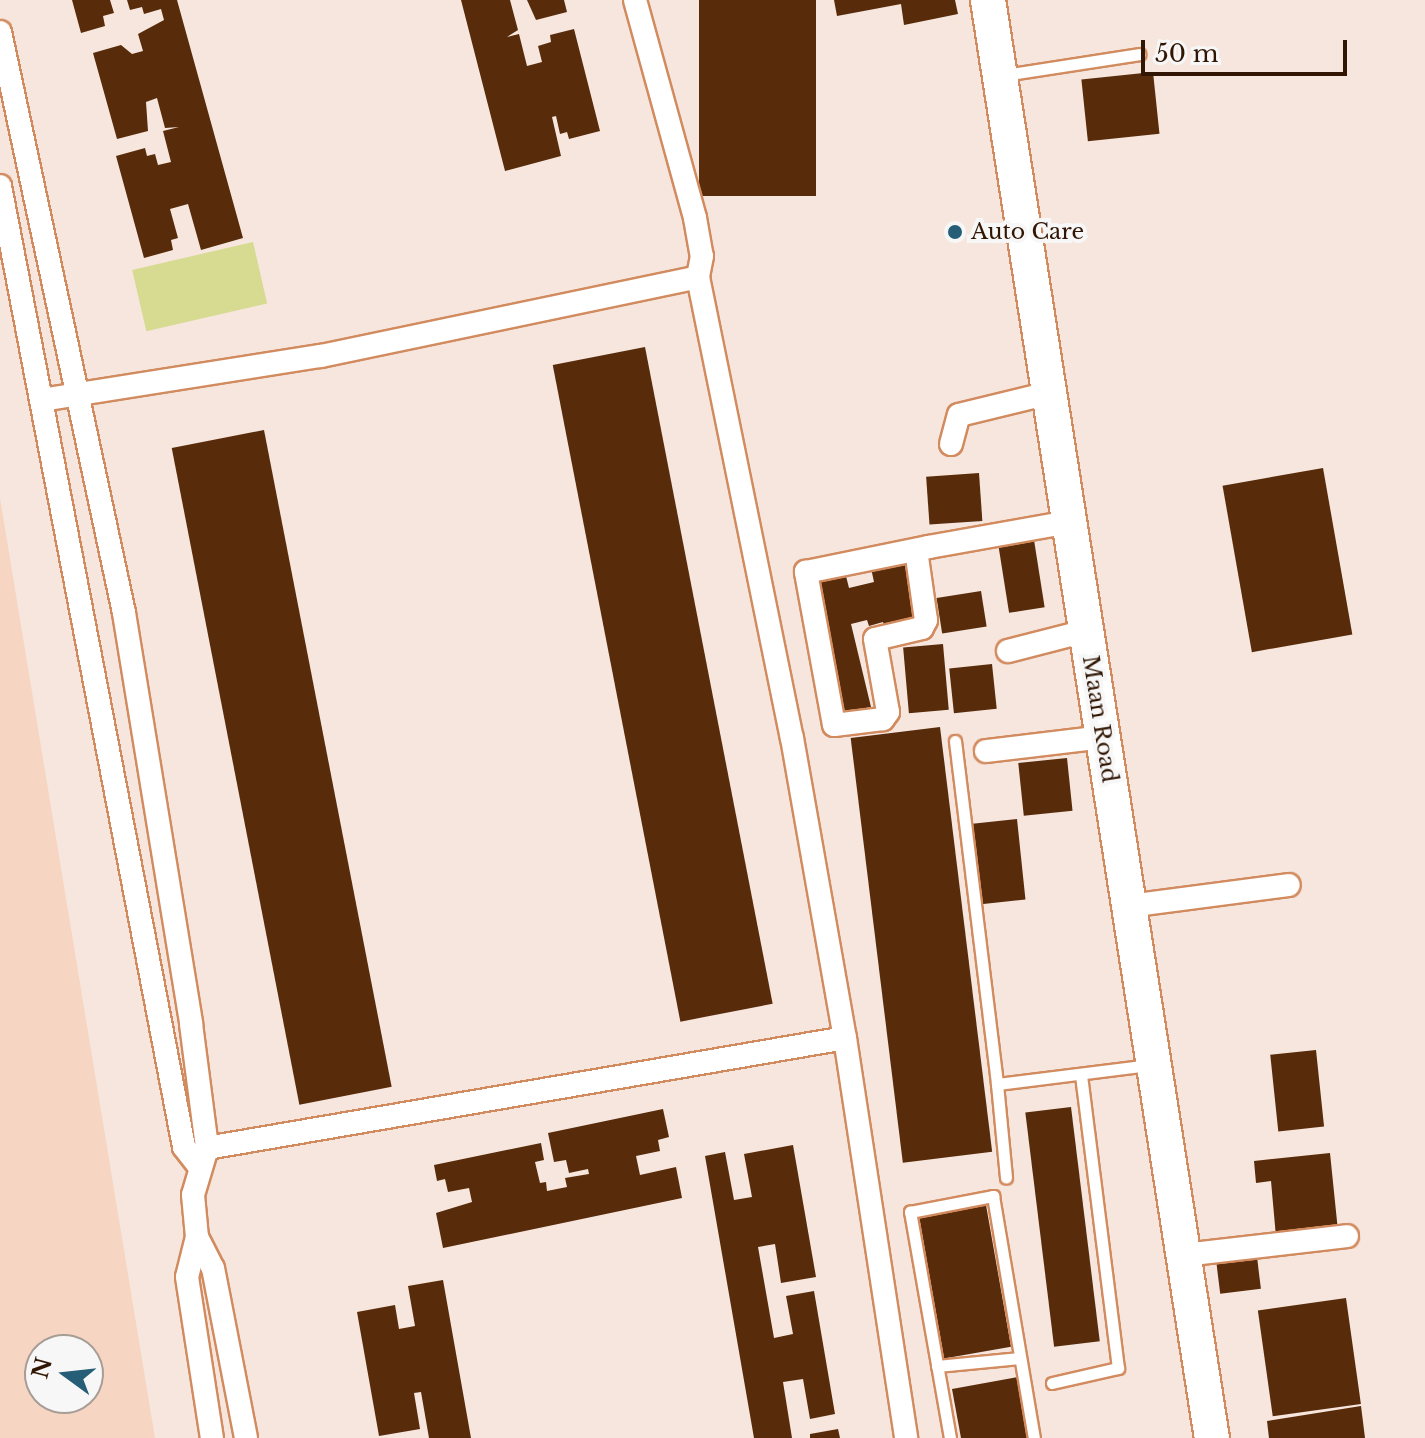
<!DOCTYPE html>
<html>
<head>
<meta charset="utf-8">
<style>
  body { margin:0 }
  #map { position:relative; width:1425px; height:1438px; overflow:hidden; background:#f6e6dd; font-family:"Libre Baskerville",serif }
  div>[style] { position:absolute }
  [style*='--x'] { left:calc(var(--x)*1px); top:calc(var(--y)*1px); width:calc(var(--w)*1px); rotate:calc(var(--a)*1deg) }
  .built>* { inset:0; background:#f6d5c2 }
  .green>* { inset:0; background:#d6db91; transform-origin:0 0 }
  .building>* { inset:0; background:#582b0a; transform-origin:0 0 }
  .roads { filter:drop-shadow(2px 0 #d28b5f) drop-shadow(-2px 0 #d28b5f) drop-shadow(0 2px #d28b5f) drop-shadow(0 -2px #d28b5f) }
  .lane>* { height:11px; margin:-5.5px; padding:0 5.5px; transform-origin:5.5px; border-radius:5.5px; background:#fff }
  .street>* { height:22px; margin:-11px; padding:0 11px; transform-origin:11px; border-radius:11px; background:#fff }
  .primary>* { height:34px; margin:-17px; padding:0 17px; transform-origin:17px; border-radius:17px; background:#fff }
  .dots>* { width:22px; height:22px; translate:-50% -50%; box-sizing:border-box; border:4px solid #f7f7f7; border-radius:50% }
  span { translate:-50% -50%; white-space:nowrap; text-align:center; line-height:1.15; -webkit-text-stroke:8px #f7f7f7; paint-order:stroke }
  .poi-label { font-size:22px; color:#311604 }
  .left { translate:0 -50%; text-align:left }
  .street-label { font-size:22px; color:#311604 }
  .north { position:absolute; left:24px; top:1334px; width:80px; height:80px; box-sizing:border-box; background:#f7f7f7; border:2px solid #a89d96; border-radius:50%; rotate:285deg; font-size:22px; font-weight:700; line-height:32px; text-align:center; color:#311604 }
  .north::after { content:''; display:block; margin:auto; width:28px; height:36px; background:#265e78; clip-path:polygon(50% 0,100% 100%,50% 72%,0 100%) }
  .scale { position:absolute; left:1141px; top:40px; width:206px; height:36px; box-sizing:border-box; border:4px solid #311604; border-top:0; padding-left:10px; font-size:24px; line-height:28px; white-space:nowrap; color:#311604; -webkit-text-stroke:6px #f7f7f7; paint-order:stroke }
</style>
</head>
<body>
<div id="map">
  <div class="built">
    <div style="clip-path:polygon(evenodd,0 498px,155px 1438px,0 1438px,0 498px,88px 1350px,88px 1398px,40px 1398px,40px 1350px,88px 1350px)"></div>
  </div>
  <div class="green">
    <div style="left:253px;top:242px;width:63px;height:124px;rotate:77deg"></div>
  </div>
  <div class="building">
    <div style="clip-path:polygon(72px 0,110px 0,114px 13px,103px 16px,105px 26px,81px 33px)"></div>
    <div style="clip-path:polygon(127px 0,177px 0,243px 238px,201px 250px,188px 204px,170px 209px,178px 238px,171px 240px,173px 250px,144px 258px,116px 156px,145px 148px,147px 156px,155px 154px,158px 165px,171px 162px,163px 131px,179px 127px,165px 128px,157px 98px,146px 102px,148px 131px,117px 139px,93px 53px,121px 45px,132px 54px,143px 51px,138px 34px,164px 20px,161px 9px,144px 14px,142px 7px,130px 10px)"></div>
    <div style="clip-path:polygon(461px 0,510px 0,518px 30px,507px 37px,519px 34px,527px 66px,542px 62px,538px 46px,551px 42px,550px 35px,574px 29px,600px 131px,569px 139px,567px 132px,560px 134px,556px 116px,552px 117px,561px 156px,505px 171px)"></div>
    <div style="clip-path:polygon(527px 0,564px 0,567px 12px,536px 20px)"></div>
    <div style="left:699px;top:0;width:117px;height:196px"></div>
    <div style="clip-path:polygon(834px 0,955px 0,958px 14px,904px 25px,901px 4px,837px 16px)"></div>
    <div style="left:1153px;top:72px;width:62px;height:72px;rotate:84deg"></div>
    <div style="left:645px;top:347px;width:669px;height:94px;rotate:79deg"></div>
    <div style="left:264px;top:430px;width:669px;height:94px;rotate:79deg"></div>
    <div style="left:1323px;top:468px;width:169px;height:102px;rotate:80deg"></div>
    <div style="left:979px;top:473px;width:48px;height:53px;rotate:86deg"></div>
    <div style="left:1034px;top:540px;width:68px;height:36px;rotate:81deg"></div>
    <div style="clip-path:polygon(904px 560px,907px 572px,914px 570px,920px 620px,885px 628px,883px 622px,869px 626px,867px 620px,851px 624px,871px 707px,839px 714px,814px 580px,845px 572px,849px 588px,874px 582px,871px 568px)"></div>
    <div style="left:981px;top:591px;width:36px;height:45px;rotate:81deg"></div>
    <div style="left:943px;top:644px;width:66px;height:40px;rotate:85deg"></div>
    <div style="left:992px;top:664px;width:45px;height:43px;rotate:84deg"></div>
    <div style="left:940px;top:727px;width:428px;height:90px;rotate:83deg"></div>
    <div style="left:1067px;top:758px;width:53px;height:49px;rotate:84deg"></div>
    <div style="left:1017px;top:819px;width:81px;height:47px;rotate:84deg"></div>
    <div style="left:1316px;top:1050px;width:77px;height:46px;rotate:84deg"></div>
    <div style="left:1071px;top:1107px;width:236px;height:46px;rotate:83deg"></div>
    <div style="clip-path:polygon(663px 1109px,669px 1137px,658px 1140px,660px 1151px,636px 1156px,640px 1175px,676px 1167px,682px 1198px,443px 1248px,436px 1213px,472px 1202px,469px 1188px,448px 1192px,445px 1179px,437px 1181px,434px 1165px,541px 1143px,544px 1160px,535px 1162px,540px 1183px,546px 1182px,547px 1191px,567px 1187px,565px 1178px,589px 1174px,588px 1169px,569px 1173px,566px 1160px,554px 1162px,548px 1133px)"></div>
    <div style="clip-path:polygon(793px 1145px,816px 1277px,781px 1283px,775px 1244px,758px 1247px,774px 1338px,793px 1334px,786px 1296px,814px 1291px,835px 1414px,810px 1419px,803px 1379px,783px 1382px,792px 1438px,754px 1438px,705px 1156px,725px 1152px,734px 1200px,752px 1197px,744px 1154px)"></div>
    <div style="clip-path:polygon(1330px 1153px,1338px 1231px,1276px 1237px,1271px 1181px,1256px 1183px,1254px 1161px)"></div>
    <div style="left:986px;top:1205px;width:144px;height:68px;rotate:80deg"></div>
    <div style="left:1257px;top:1257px;width:32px;height:41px;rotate:83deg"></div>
    <div style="clip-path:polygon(443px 1280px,471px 1438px,429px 1438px,421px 1392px,414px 1393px,420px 1429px,379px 1436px,357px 1312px,395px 1305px,399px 1329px,415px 1326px,408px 1286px)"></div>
    <div style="left:1346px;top:1298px;width:107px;height:89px;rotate:82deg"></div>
    <div style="clip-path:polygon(1018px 1377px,1029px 1438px,961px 1438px,952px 1389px)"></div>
    <div style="clip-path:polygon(1361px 1406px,1365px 1438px,1269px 1438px,1267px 1421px)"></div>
    <div style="clip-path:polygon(838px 1429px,840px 1438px,810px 1438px,810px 1434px)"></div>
  </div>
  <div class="roads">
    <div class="lane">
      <div style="--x:1004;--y:75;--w:137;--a:-8.8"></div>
      <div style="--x:955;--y:741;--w:346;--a:83"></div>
      <div style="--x:997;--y:1084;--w:153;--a:-7.1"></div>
      <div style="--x:997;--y:1084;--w:94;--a:84.5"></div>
      <div style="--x:937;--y:1366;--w:83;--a:-5.5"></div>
      <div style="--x:1052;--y:1383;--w:68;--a:-12.8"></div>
      <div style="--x:1118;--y:1368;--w:296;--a:-97.2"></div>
      <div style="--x:950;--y:1438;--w:230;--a:-100"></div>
      <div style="--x:910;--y:1212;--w:85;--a:-10.9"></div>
      <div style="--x:993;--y:1196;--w:245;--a:80.4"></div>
    </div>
    <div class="street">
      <div style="--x:635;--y:0;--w:226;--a:74.6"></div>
      <div style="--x:695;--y:218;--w:39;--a:80"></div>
      <div style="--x:702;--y:256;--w:21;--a:101"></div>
      <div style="--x:698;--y:277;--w:470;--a:78.5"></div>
      <div style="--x:792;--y:738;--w:305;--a:80"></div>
      <div style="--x:845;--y:1038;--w:405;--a:81.3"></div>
      <div style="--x:0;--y:32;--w:594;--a:77.95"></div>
      <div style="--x:124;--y:613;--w:416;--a:80.7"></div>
      <div style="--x:191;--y:1024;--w:125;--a:82.6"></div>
      <div style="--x:207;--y:1148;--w:49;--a:106.6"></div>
      <div style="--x:193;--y:1195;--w:42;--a:84.6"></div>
      <div style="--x:197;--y:1237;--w:41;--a:104"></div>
      <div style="--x:187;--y:1277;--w:163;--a:81.2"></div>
      <div style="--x:0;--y:186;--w:978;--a:79.16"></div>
      <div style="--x:184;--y:1147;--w:23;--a:52"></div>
      <div style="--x:42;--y:400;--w:282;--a:-9"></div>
      <div style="--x:321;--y:356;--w:385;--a:-11.8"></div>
      <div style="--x:951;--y:444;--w:30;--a:-75"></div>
      <div style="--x:959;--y:415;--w:93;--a:-13.7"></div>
      <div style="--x:916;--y:550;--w:71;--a:81.9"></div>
      <div style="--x:926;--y:620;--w:9;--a:117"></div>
      <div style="--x:922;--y:628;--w:48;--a:166.8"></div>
      <div style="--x:875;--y:639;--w:74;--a:79.9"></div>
      <div style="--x:888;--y:712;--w:9;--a:126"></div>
      <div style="--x:883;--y:719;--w:49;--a:173"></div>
      <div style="--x:834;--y:725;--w:156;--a:-100.4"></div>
      <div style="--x:806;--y:572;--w:126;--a:-11.5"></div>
      <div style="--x:929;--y:547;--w:142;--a:-10.1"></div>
      <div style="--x:1008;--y:651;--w:81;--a:-14.4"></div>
      <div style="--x:986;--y:751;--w:118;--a:-6.8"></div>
      <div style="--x:1129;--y:906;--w:161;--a:-7.5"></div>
      <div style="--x:207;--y:1148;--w:647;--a:-9.78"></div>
      <div style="--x:197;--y:1237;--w:35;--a:63"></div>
      <div style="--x:213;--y:1268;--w:173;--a:79"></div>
      <div style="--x:1184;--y:1255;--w:164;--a:-6.6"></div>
    </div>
    <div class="primary">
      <div style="--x:988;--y:0;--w:1455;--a:81.15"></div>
    </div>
  </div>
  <div class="dots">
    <div style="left:955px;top:232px;background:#265e78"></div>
  </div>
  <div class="poi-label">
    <span class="left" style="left:971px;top:232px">Auto Care</span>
  </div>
  <div class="street-label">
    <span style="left:1100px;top:719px;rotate:81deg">Maan Road</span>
  </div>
  <div class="north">N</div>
  <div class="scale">50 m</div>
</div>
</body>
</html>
